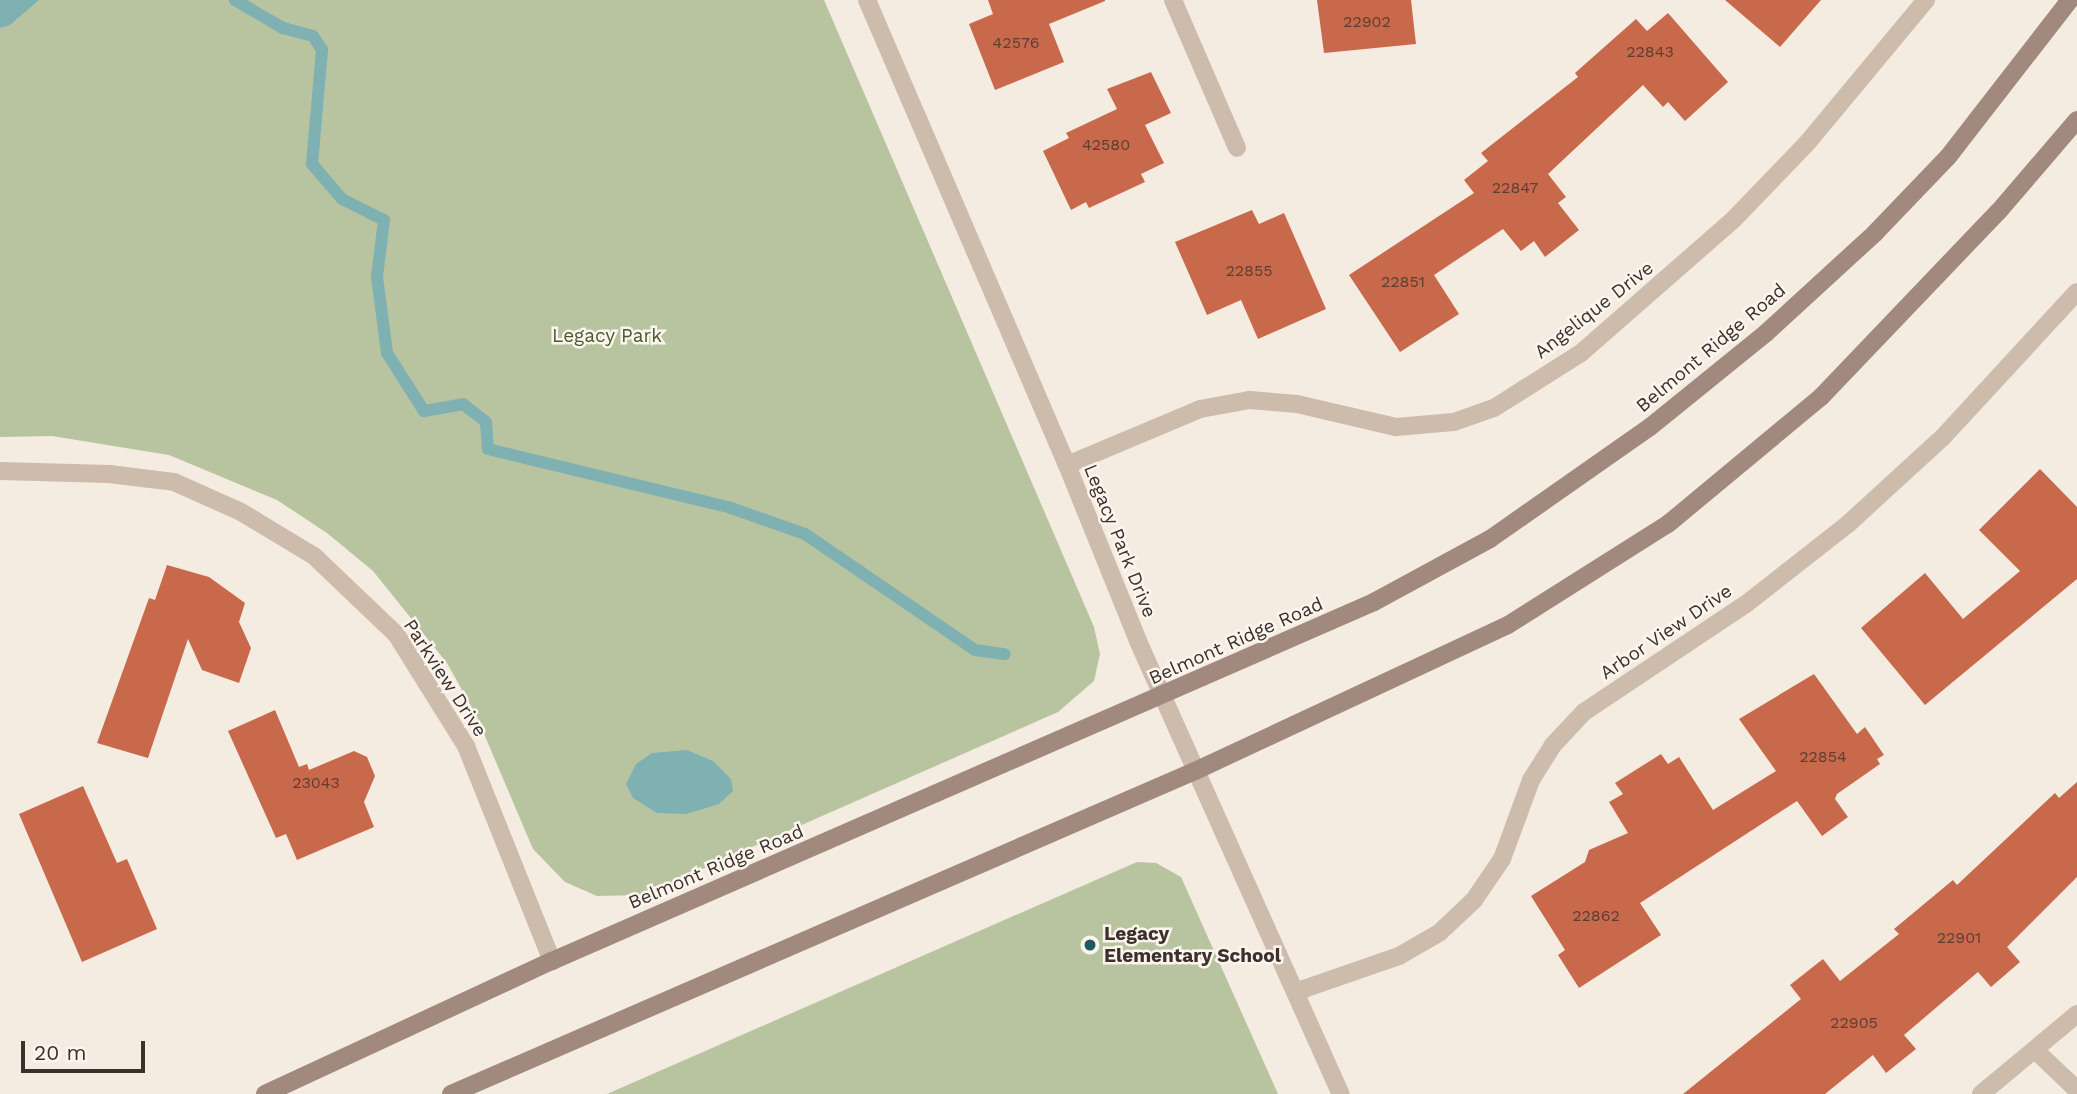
<!DOCTYPE html>
<html>
<head>
<meta charset="utf-8">
<style>
  body { margin:0 }
  #map { position:relative; width:2077px; height:1094px; overflow:hidden; background:#f4ebe1; font-family:"Work Sans",sans-serif }
  div>[style] { position:absolute }
  [style*='--x'] { left:calc(var(--x)*1px); top:calc(var(--y)*1px); width:calc(var(--w)*1px); rotate:calc(var(--a)*1deg) }
  .green>* { inset:0; background:#b8c4a0 }
  .water>* { inset:0; background:#7fb0b2 }
  .stream>* { height:12px; margin:-6px; padding:0 6px; transform-origin:6px; border-radius:6px; background:#7fb0b2 }
  .building>* { inset:0; background:#c8694b }
  .street>* { height:18px; margin:-9px; padding:0 9px; transform-origin:9px; border-radius:9px; background:#cdbbac }
  .secondary>* { height:18px; margin:-9px; padding:0 9px; transform-origin:9px; border-radius:9px; background:#a18a7d }
  .dots>* { width:19px; height:19px; translate:-50% -50%; box-sizing:border-box; border:4px solid #fbf5ee; border-radius:50% }
  span { translate:-50% -50%; white-space:nowrap; text-align:center; line-height:1.15; -webkit-text-stroke:5px #fbf5ee; paint-order:stroke }
  .number-label { font-size:16px; color:#5e3e33 }
  .number-label span { -webkit-text-stroke-width:0 }
  .street-label { font-size:19px; color:#3b302b }
  .park-label { font-size:19px; color:#4a5a2e }
  .poi-label { font-size:19px; color:#3b302b; font-weight:700 }
  .left { translate:0 -50%; text-align:left }
  .scale { position:absolute; left:21px; top:1041px; width:124px; height:32px; box-sizing:border-box; border:4px solid #3b302b; border-top:0; padding-left:9px; font-size:21px; line-height:24px; white-space:nowrap; color:#3b302b; -webkit-text-stroke:5px #fbf5ee; paint-order:stroke }
</style>
</head>
<body>
<div id="map">
  <div class="green">
    <div style="clip-path:polygon(0 0,824px 0,1094px 627px,1100px 654px,1094px 681px,1058px 712px,643px 895px,597px 896px,565px 882px,533px 849px,476px 715px,447px 663px,373px 571px,327px 533px,277px 500px,169px 455px,52px 436px,0 437px)"></div>
    <div style="clip-path:polygon(1137px 862px,1156px 863px,1181px 877px,1278px 1094px,607px 1094px)"></div>
  </div>
  <div class="water">
    <div style="clip-path:polygon(0 0,39px 0,10px 25px,0 28px)"></div>
    <div style="clip-path:polygon(687px 750px,713px 761px,731px 779px,733px 791px,719px 804px,686px 814px,657px 813px,633px 798px,626px 784px,636px 764px,652px 753px)"></div>
  </div>
  <div class="stream">
    <div style="--x:235;--y:0;--w:56;--a:30.3"></div>
    <div style="--x:283;--y:28;--w:31;--a:15"></div>
    <div style="--x:313;--y:36;--w:17;--a:57"></div>
    <div style="--x:322;--y:50;--w:114;--a:95"></div>
    <div style="--x:312;--y:164;--w:46;--a:49.4"></div>
    <div style="--x:342;--y:199;--w:47;--a:26.6"></div>
    <div style="--x:384;--y:220;--w:57;--a:97"></div>
    <div style="--x:377;--y:277;--w:77;--a:82.5"></div>
    <div style="--x:387;--y:353;--w:69;--a:57.5"></div>
    <div style="--x:424;--y:411;--w:40;--a:-10"></div>
    <div style="--x:463;--y:404;--w:29;--a:38"></div>
    <div style="--x:486;--y:422;--w:27;--a:86"></div>
    <div style="--x:488;--y:449;--w:250;--a:13.6"></div>
    <div style="--x:731;--y:508;--w:78;--a:19.4"></div>
    <div style="--x:805;--y:534;--w:206;--a:34.3"></div>
    <div style="--x:975;--y:650;--w:30;--a:8"></div>
  </div>
  <div class="building">
    <div style="clip-path:polygon(988px 0,1105px 0,1105px 1px,1049px 24px,1064px 62px,995px 90px,969px 24px,993px 14px)"></div>
    <div style="clip-path:polygon(1317px 0,1411px 0,1416px 44px,1324px 53px)"></div>
    <div style="clip-path:polygon(1725px 0,1821px 0,1780px 47px)"></div>
    <div style="clip-path:polygon(1668px 13px,1728px 82px,1685px 121px,1668px 102px,1663px 107px,1643px 85px,1548px 174px,1566px 197px,1558px 203px,1579px 230px,1545px 257px,1534px 241px,1521px 251px,1503px 229px,1434px 275px,1459px 314px,1400px 352px,1349px 275px,1474px 193px,1464px 180px,1488px 161px,1481px 153px,1578px 77px,1575px 73px,1636px 19px,1647px 31px)"></div>
    <div style="clip-path:polygon(1151px 72px,1171px 113px,1145px 125px,1164px 163px,1141px 174px,1145px 182px,1089px 208px,1086px 202px,1071px 210px,1043px 151px,1069px 138px,1066px 133px,1117px 109px,1107px 89px)"></div>
    <div style="clip-path:polygon(1252px 210px,1259px 224px,1284px 213px,1326px 309px,1258px 339px,1241px 300px,1207px 315px,1175px 242px)"></div>
    <div style="clip-path:polygon(2040px 469px,2077px 507px,2077px 579px,1925px 705px,1861px 628px,1925px 573px,1963px 619px,2020px 571px,1979px 530px)"></div>
    <div style="clip-path:polygon(167px 565px,209px 577px,245px 603px,239px 622px,251px 648px,239px 683px,202px 670px,188px 639px,148px 758px,97px 743px,149px 598px,155px 600px)"></div>
    <div style="clip-path:polygon(1814px 674px,1857px 734px,1865px 727px,1884px 755px,1877px 759px,1880px 764px,1837px 794px,1835px 799px,1848px 817px,1822px 836px,1797px 801px,1640px 903px,1661px 935px,1579px 988px,1558px 955px,1565px 950px,1531px 896px,1585px 862px,1589px 850px,1628px 833px,1609px 802px,1623px 794px,1615px 783px,1661px 754px,1668px 764px,1679px 757px,1713px 810px,1776px 771px,1739px 719px)"></div>
    <div style="clip-path:polygon(275px 710px,299px 767px,307px 764px,309px 770px,354px 751px,367px 757px,375px 776px,364px 802px,374px 827px,297px 860px,286px 834px,276px 838px,228px 731px)"></div>
    <div style="clip-path:polygon(2077px 782px,2077px 877px,2007px 947px,2020px 962px,1991px 987px,1978px 972px,1904px 1035px,1916px 1049px,1886px 1073px,1873px 1055px,1825px 1094px,1683px 1094px,1801px 999px,1790px 985px,1823px 959px,1840px 981px,1899px 934px,1894px 929px,1953px 880px,1957px 885px,2055px 793px,2059px 798px)"></div>
    <div style="clip-path:polygon(83px 786px,117px 863px,127px 859px,157px 929px,82px 962px,19px 814px)"></div>
  </div>
  <div class="street">
    <div style="--x:867;--y:0;--w:506;--a:66.73"></div>
    <div style="--x:1067;--y:465;--w:190;--a:68"></div>
    <div style="--x:1138;--y:641;--w:496;--a:65.9"></div>
    <div style="--x:1173;--y:0;--w:161;--a:66.6"></div>
    <div style="--x:1067;--y:465;--w:144;--a:-22.8"></div>
    <div style="--x:1200;--y:409;--w:51;--a:-10.2"></div>
    <div style="--x:1250;--y:400;--w:47;--a:4.9"></div>
    <div style="--x:1297;--y:404;--w:102;--a:13.1"></div>
    <div style="--x:1396;--y:427;--w:58;--a:-4.9"></div>
    <div style="--x:1454;--y:422;--w:42;--a:-19.3"></div>
    <div style="--x:1494;--y:408;--w:103;--a:-32.3"></div>
    <div style="--x:1581;--y:353;--w:202;--a:-41.2"></div>
    <div style="--x:1733;--y:220;--w:108;--a:-46.1"></div>
    <div style="--x:1808;--y:142;--w:185;--a:-50.3"></div>
    <div style="--x:0;--y:471;--w:109;--a:1.6"></div>
    <div style="--x:109;--y:474;--w:65;--a:7"></div>
    <div style="--x:174;--y:482;--w:73;--a:24.1"></div>
    <div style="--x:241;--y:512;--w:85;--a:31.1"></div>
    <div style="--x:314;--y:556;--w:113;--a:43.6"></div>
    <div style="--x:396;--y:634;--w:132;--a:58"></div>
    <div style="--x:466;--y:746;--w:232;--a:68.2"></div>
    <div style="--x:1295;--y:992;--w:110;--a:-19.1"></div>
    <div style="--x:1399;--y:956;--w:46;--a:-29.9"></div>
    <div style="--x:1439;--y:933;--w:48;--a:-43.3"></div>
    <div style="--x:1474;--y:900;--w:50;--a:-55.7"></div>
    <div style="--x:1502;--y:859;--w:84;--a:-69.8"></div>
    <div style="--x:1531;--y:780;--w:41;--a:-57.8"></div>
    <div style="--x:1553;--y:745;--w:45;--a:-46.8"></div>
    <div style="--x:1584;--y:712;--w:195;--a:-33.7"></div>
    <div style="--x:1746;--y:604;--w:130;--a:-38.1"></div>
    <div style="--x:1848;--y:524;--w:129;--a:-42.5"></div>
    <div style="--x:1943;--y:437;--w:197;--a:-47.3"></div>
    <div style="--x:2036;--y:1051;--w:57;--a:43.6"></div>
    <div style="--x:1981;--y:1094;--w:125;--a:-39.8"></div>
  </div>
  <div class="secondary">
    <div style="--x:265;--y:1094;--w:316;--a:-24.9"></div>
    <div style="--x:552;--y:961;--w:897;--a:-23.59"></div>
    <div style="--x:1374;--y:602;--w:132;--a:-28.5"></div>
    <div style="--x:1490;--y:539;--w:195;--a:-35"></div>
    <div style="--x:1650;--y:427;--w:149;--a:-39"></div>
    <div style="--x:1766;--y:333;--w:148;--a:-42.5"></div>
    <div style="--x:1875;--y:233;--w:105;--a:-46.2"></div>
    <div style="--x:1948;--y:157;--w:199;--a:-52.2"></div>
    <div style="--x:451;--y:1094;--w:811;--a:-23.47"></div>
    <div style="--x:1195;--y:771;--w:345;--a:-25"></div>
    <div style="--x:1508;--y:625;--w:189;--a:-32.3"></div>
    <div style="--x:1668;--y:524;--w:199;--a:-39.7"></div>
    <div style="--x:1821;--y:397;--w:257;--a:-46.3"></div>
    <div style="--x:1999;--y:211;--w:120;--a:-49.4"></div>
  </div>
  <div class="dots">
    <div style="left:1090px;top:945px;background:#1f5a5e"></div>
  </div>
  <div class="number-label">
    <span style="left:1367px;top:22px">22902</span>
    <span style="left:1016px;top:43px">42576</span>
    <span style="left:1650px;top:52px">22843</span>
    <span style="left:1106px;top:145px">42580</span>
    <span style="left:1515px;top:188px">22847</span>
    <span style="left:1249px;top:271px">22855</span>
    <span style="left:1403px;top:282px">22851</span>
    <span style="left:1823px;top:757px">22854</span>
    <span style="left:316px;top:783px">23043</span>
    <span style="left:1596px;top:916px">22862</span>
    <span style="left:1959px;top:938px">22901</span>
    <span style="left:1854px;top:1023px">22905</span>
  </div>
  <div class="street-label">
    <span style="left:1594px;top:310px;rotate:-38deg">Angelique Drive</span>
    <span style="left:1711px;top:348px;rotate:-40deg">Belmont Ridge Road</span>
    <span style="left:1120px;top:541px;rotate:68deg">Legacy Park Drive</span>
    <span style="left:1666px;top:632px;rotate:-34deg">Arbor View Drive</span>
    <span style="left:1236px;top:641px;rotate:-24deg">Belmont Ridge Road</span>
    <span style="left:445px;top:678px;rotate:57deg">Parkview Drive</span>
    <span style="left:716px;top:867px;rotate:-23deg">Belmont Ridge Road</span>
  </div>
  <div class="park-label">
    <span style="left:607px;top:336px">Legacy Park</span>
  </div>
  <div class="poi-label">
    <span class="left" style="left:1104px;top:945px">Legacy<br>Elementary School</span>
  </div>
  <div class="scale">20 m</div>
</div>
</body>
</html>
